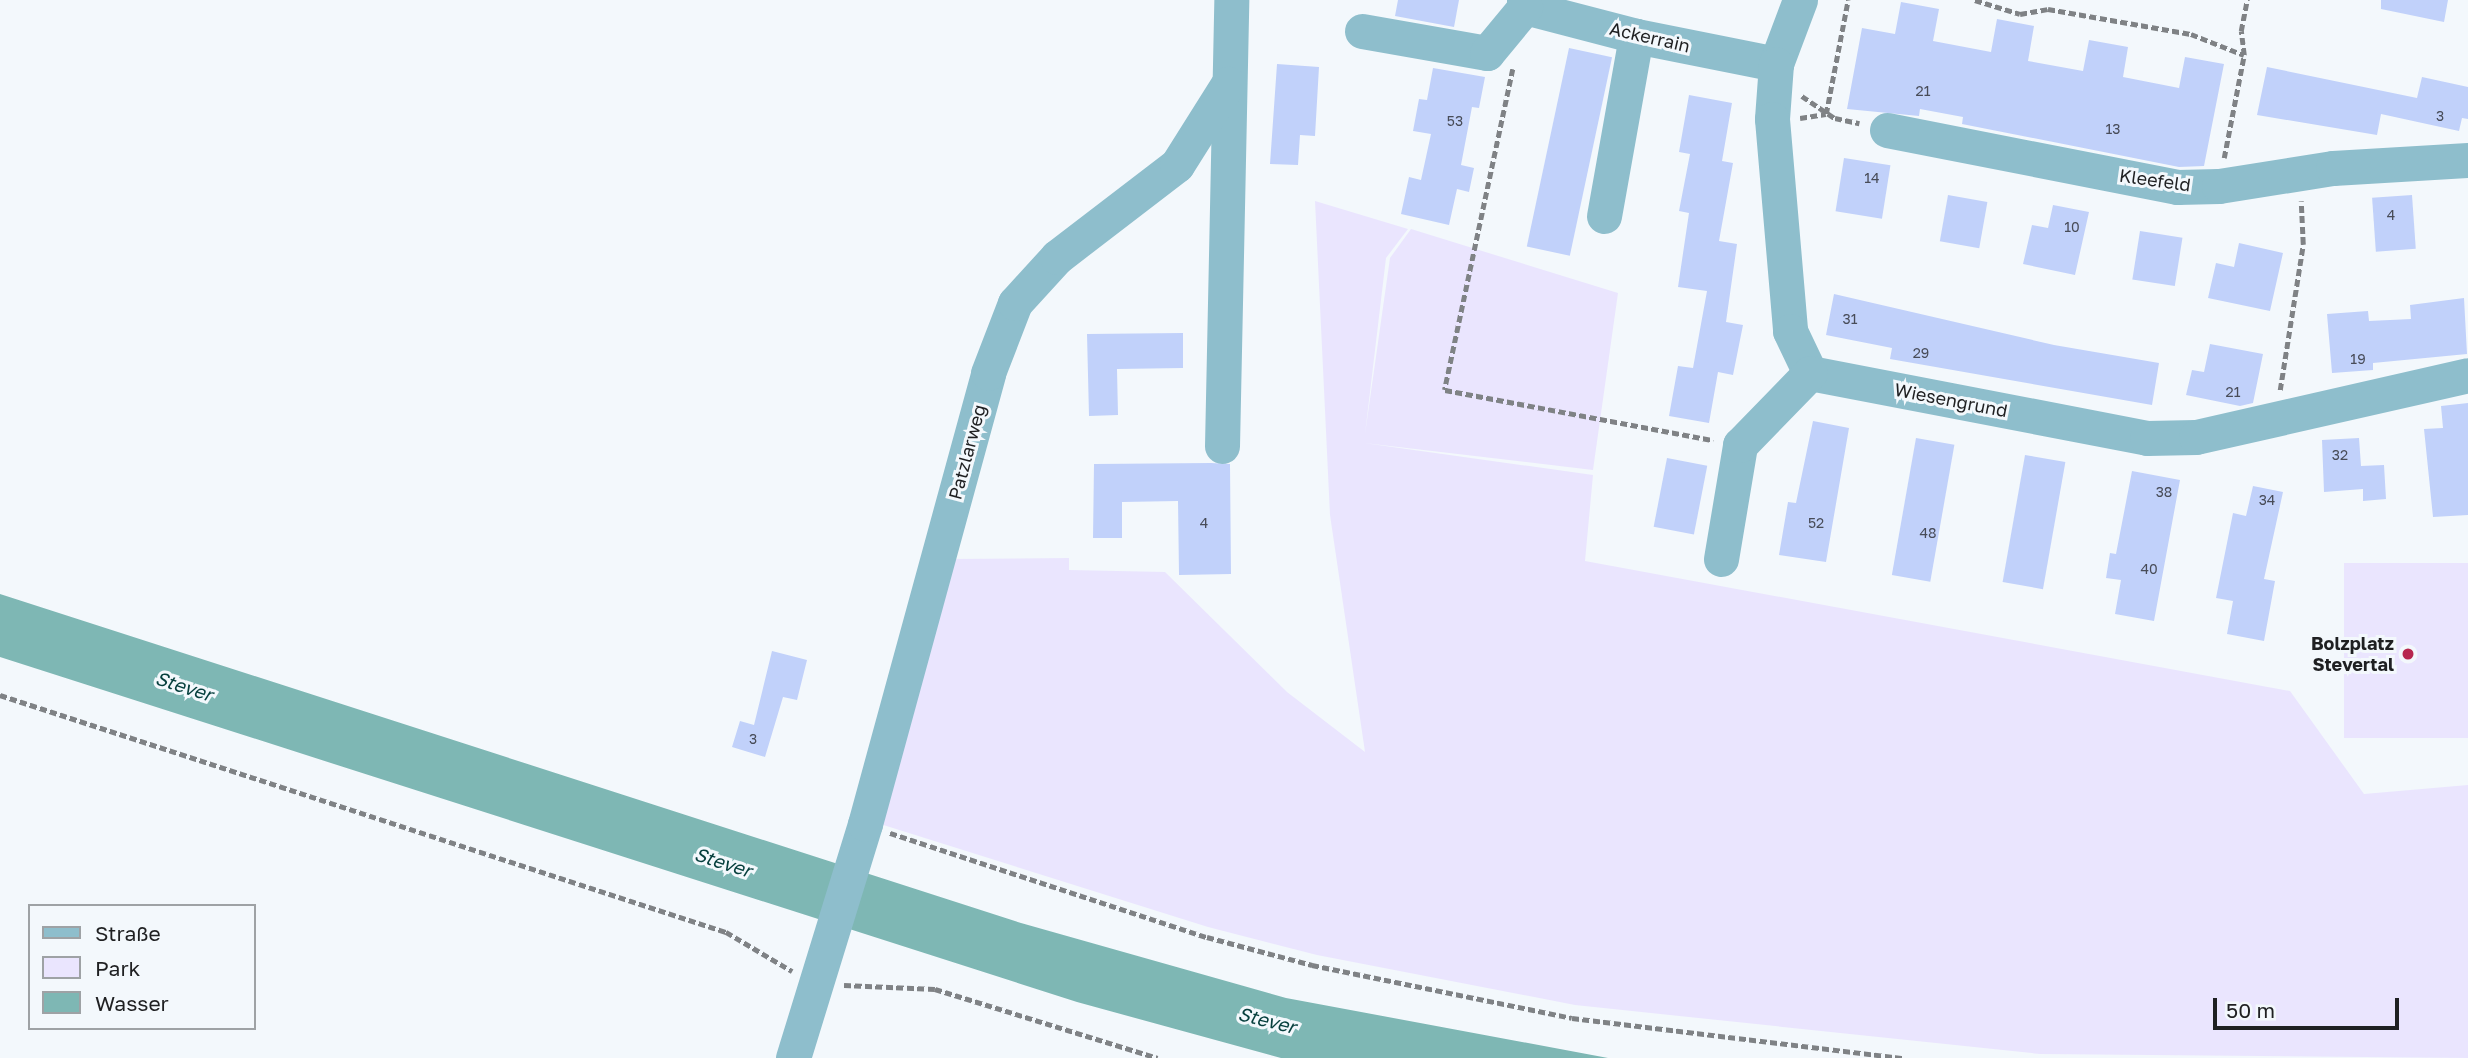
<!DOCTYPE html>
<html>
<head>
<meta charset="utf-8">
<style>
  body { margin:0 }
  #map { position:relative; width:2468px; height:1058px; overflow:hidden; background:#f3f8fc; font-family:"Golos Text",sans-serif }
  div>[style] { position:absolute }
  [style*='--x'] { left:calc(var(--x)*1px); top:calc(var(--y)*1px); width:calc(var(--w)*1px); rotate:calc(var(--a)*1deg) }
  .green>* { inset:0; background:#eae5fe; transform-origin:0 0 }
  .water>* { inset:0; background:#7eb7b4 }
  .building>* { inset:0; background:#c1d1fa; transform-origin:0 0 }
  .path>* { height:4.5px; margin-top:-2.25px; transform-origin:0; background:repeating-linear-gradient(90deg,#7f8285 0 7px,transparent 0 10.5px) }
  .minor>* { height:35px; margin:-17.5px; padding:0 17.5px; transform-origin:17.5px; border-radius:17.5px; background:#8ebecc }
  .dots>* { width:19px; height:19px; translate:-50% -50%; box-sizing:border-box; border:4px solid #f3f8fc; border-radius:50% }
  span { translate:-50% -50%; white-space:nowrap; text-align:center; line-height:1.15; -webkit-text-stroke:6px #f3f8fc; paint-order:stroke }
  .number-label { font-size:14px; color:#484c58 }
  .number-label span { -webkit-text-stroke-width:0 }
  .street-label { font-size:18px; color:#1f2022 }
  .poi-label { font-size:18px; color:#1f2022; font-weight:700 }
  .right { translate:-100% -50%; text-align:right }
  .water-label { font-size:19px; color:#063f3d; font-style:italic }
  .legend { position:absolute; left:28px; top:904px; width:228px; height:126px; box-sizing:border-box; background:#f3f8fc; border:2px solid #9ea2a5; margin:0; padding:9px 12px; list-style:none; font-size:21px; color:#1f2022 }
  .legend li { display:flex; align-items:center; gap:14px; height:35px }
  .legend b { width:35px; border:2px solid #9ea2a5 }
  .scale { position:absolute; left:2213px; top:998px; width:186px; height:32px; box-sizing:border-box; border:4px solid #1f2022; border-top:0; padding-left:9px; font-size:21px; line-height:24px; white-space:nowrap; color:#1f2022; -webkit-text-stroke:5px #f3f8fc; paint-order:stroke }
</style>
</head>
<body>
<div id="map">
  <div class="green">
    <div style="clip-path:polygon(1315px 201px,1408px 229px,1386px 258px,1365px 434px,1390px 258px,1411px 229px,1618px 293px,1593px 470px,1364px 443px,1593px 475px,1585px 561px,2290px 691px,2364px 794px,2468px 785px,2468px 1058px,2040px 1054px,1575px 1005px,1317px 955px,1208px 927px,877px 823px,949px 559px,1069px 558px,1069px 570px,1165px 572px,1287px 692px,1365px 752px,1330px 515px)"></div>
    <div style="left:2468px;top:563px;width:175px;height:124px;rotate:90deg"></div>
  </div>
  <div class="water">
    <div style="clip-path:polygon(0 594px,1021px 923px,1286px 998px,1608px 1058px,1281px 1058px,1077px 1002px,0 657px)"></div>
  </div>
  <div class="building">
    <div style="clip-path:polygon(1398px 0,1459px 0,1454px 27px,1395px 16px)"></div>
    <div style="clip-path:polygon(2381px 0,2448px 0,2444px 22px,2381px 9px)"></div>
    <div style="clip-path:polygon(1901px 2px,1939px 9px,1933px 41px,1991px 52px,1997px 19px,2034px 26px,2028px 61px,2083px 71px,2089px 40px,2128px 47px,2123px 77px,2179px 88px,2185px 57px,2224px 64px,2204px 166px,2179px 167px,1962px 124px,1963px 117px,1920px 109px,1919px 116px,1847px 109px,1862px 28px,1895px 34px)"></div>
    <div style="left:1569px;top:48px;width:44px;height:203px;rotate:12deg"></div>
    <div style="clip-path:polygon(1277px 64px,1319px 67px,1315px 136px,1300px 135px,1298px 165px,1270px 164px)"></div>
    <div style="clip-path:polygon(2267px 67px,2417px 98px,2422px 77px,2468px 87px,2468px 119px,2462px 118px,2459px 131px,2381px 114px,2377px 135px,2257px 115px)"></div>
    <div style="clip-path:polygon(1433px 68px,1485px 77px,1479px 108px,1472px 107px,1461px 165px,1474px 168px,1469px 192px,1457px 189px,1449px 225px,1401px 214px,1409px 177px,1421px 180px,1431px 134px,1413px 131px,1419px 99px,1427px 100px)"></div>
    <div style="clip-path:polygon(1689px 95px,1732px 103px,1722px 161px,1733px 163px,1719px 241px,1737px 244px,1726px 322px,1743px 325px,1733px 375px,1718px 372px,1709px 423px,1669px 416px,1678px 366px,1693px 368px,1707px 291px,1678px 287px,1689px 213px,1679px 211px,1690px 154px,1679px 152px)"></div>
    <div style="left:1844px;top:158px;width:47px;height:54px;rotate:9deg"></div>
    <div style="left:1948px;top:195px;width:40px;height:47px;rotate:10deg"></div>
    <div style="left:2412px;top:195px;width:54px;height:40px;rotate:86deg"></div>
    <div style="clip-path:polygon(2053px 205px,2089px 212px,2075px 275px,2023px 264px,2032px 225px,2048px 228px)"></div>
    <div style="left:2140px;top:231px;width:43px;height:49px;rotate:9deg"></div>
    <div style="clip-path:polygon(2239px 243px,2283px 253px,2270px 311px,2208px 298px,2216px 263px,2234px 267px)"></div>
    <div style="clip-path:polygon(1834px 294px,2054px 345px,2159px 363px,2152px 405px,1890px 359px,1892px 348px,1826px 335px)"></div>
    <div style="clip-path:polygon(2464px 298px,2467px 354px,2373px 363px,2373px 370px,2332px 373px,2327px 314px,2368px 311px,2369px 321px,2411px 319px,2410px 305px)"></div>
    <div style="clip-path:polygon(1183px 333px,1183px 368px,1117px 369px,1118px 415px,1089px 416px,1087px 334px)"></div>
    <div style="clip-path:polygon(2210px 344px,2263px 354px,2253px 403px,2240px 406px,2186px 395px,2192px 370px,2204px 372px)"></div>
    <div style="clip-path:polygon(2468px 403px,2468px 515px,2433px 517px,2424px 429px,2443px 428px,2441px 406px)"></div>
    <div style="clip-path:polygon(1813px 421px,1849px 428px,1826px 562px,1779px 555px,1788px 502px,1796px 503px)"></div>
    <div style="left:1916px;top:438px;width:39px;height:139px;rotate:10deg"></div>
    <div style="clip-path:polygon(2359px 438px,2361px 466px,2384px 465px,2386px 499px,2363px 501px,2363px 489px,2324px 492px,2322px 440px)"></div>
    <div style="left:2025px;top:455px;width:41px;height:129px;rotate:10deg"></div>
    <div style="left:1667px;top:458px;width:41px;height:70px;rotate:11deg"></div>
    <div style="clip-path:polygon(1211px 463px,1230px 464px,1231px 574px,1179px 575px,1178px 501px,1122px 502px,1122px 538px,1093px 538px,1094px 464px)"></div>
    <div style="clip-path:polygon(2132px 471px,2180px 480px,2154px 621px,2115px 614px,2121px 580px,2106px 578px,2110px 553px,2116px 554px)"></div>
    <div style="clip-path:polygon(2253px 486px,2283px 492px,2264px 579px,2275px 581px,2264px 641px,2227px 634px,2233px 601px,2216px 598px,2233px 513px,2246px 516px)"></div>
    <div style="clip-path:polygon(772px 651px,807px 660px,797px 700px,783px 697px,765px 757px,732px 747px,740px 721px,754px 725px)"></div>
  </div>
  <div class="path">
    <div style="--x:1975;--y:0;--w:47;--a:17.3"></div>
    <div style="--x:2020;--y:14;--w:28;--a:-10"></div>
    <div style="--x:2048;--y:9;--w:145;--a:9.9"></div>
    <div style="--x:2191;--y:34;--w:57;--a:21.6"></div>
    <div style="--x:1513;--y:69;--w:328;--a:102"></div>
    <div style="--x:1445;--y:390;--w:273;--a:10.6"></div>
    <div style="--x:1802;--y:96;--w:40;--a:34"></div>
    <div style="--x:1835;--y:118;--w:25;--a:12"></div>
    <div style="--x:1800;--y:118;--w:26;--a:-9"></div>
    <div style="--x:1826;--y:114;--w:116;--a:-79.1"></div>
    <div style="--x:2224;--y:158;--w:105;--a:-79"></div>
    <div style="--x:2244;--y:55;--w:24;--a:-97"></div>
    <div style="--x:2241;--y:31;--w:32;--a:-79"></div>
    <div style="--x:2280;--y:390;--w:148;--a:-81"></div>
    <div style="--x:2303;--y:244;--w:43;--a:-92.7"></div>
    <div style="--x:0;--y:695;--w:764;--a:18.08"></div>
    <div style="--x:726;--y:932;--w:77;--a:30.6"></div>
    <div style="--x:890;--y:833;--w:334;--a:18.2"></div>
    <div style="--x:1207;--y:937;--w:109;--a:14.9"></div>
    <div style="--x:1312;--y:965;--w:265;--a:11.5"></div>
    <div style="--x:1572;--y:1018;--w:334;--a:6.9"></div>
    <div style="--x:844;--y:985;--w:91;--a:2.5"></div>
    <div style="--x:935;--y:989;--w:233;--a:17.2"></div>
  </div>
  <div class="minor">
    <div style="--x:1524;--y:0;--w:7;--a:82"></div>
    <div style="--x:1525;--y:7;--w:115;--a:14.6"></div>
    <div style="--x:1636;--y:36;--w:143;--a:11.3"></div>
    <div style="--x:1800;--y:0;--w:68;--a:110.6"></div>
    <div style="--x:1776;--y:64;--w:55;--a:94.2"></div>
    <div style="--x:1772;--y:119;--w:213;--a:85.1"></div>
    <div style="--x:1790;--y:331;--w:47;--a:64.5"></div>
    <div style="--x:1810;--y:373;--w:343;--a:10.9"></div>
    <div style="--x:2147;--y:438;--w:49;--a:-1.2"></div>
    <div style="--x:2196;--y:437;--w:279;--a:-12.8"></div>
    <div style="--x:1362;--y:31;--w:127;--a:10"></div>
    <div style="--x:1487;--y:53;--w:60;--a:-50.4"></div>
    <div style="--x:1887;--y:130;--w:296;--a:11.1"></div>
    <div style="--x:2177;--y:187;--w:42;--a:-1.4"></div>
    <div style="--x:2219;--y:186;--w:115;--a:-9"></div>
    <div style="--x:2333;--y:168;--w:135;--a:-3.4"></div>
    <div style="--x:1604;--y:216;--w:183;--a:-79.9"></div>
    <div style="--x:1222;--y:446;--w:446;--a:-88.8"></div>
    <div style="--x:1721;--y:559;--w:116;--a:-80.5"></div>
    <div style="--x:1740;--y:445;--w:100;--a:-45.8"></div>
    <div style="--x:793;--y:1058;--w:245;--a:-72.9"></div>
    <div style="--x:865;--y:824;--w:467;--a:-74.7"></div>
    <div style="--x:988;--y:373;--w:75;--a:-68.9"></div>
    <div style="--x:1015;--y:303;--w:62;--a:-47.6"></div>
    <div style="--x:1057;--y:257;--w:151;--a:-37.5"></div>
    <div style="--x:1177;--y:165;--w:96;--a:-57.8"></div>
  </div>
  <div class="dots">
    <div style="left:2408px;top:654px;background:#b7274f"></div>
  </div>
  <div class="number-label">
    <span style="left:1923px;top:91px">21</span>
    <span style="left:2440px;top:116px">3</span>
    <span style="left:1455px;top:121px">53</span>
    <span style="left:2113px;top:129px">13</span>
    <span style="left:1872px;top:178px">14</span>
    <span style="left:2391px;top:215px">4</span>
    <span style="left:2072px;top:227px">10</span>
    <span style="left:1850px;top:319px">31</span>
    <span style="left:1921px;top:353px">29</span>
    <span style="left:2358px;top:359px">19</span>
    <span style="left:2233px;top:392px">21</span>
    <span style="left:2340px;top:455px">32</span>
    <span style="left:2164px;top:492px">38</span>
    <span style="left:2267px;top:500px">34</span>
    <span style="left:1204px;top:523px">4</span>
    <span style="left:1816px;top:523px">52</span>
    <span style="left:1928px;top:533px">48</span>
    <span style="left:2149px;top:569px">40</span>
    <span style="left:753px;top:739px">3</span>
  </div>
  <div class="street-label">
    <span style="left:1650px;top:37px;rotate:13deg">Ackerrain</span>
    <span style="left:2155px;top:180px;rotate:8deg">Kleefeld</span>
    <span style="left:1951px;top:400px;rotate:11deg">Wiesengrund</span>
    <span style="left:967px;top:452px;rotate:-75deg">Patzlarweg</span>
  </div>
  <div class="poi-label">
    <span class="right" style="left:2394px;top:654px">Bolzplatz<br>Stevertal</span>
  </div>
  <div class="water-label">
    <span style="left:184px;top:686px;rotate:18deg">Stever</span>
    <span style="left:723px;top:862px;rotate:18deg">Stever</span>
    <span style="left:1267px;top:1020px;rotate:14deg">Stever</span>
  </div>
  <ul class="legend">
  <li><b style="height:9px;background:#8ebecc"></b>Straße</li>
  <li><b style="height:19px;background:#eae5fe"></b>Park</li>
  <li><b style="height:19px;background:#7eb7b4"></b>Wasser</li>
  </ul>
  <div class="scale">50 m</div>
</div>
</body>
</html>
